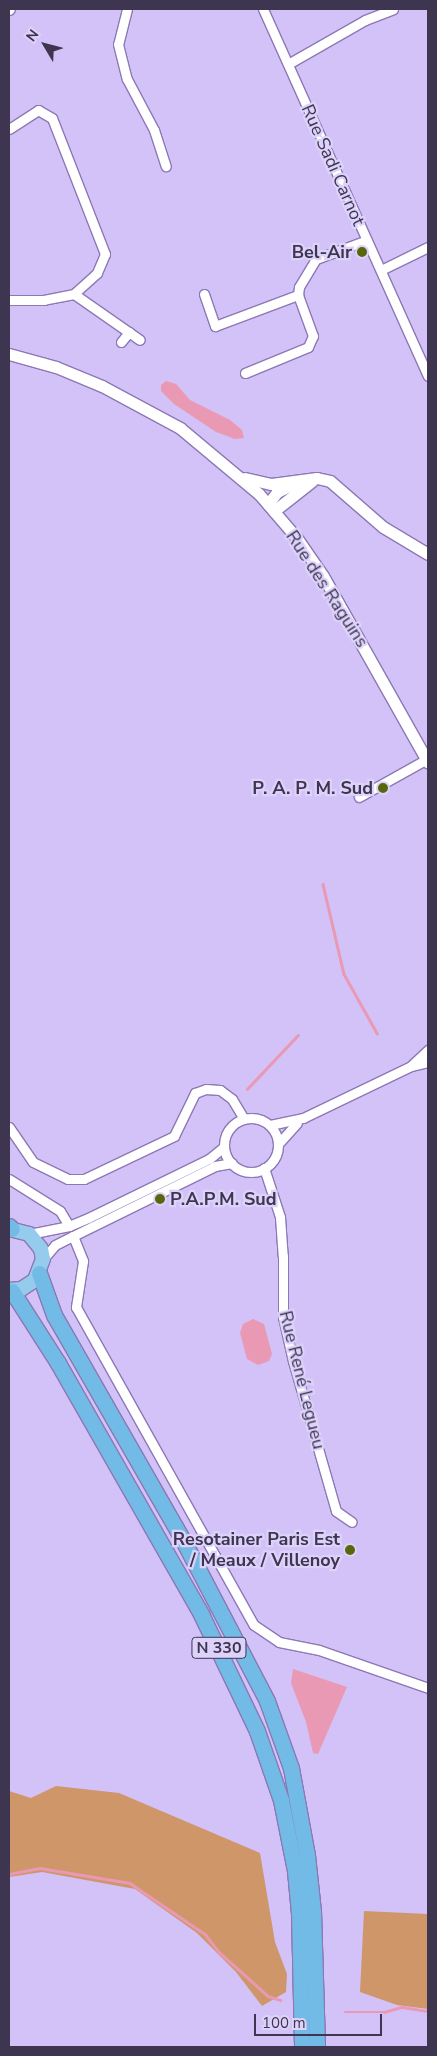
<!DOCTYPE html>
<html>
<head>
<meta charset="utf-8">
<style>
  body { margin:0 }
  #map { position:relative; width:437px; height:2056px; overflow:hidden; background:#d2c2f7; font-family:"Nunito Sans",sans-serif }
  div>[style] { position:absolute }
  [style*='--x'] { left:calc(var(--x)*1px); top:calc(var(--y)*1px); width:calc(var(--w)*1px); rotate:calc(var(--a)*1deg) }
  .green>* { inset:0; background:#cf966a }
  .water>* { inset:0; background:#e999b3 }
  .stream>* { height:2.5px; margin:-1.25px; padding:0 1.25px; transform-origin:1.25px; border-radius:1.25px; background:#e999b3 }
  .roads { filter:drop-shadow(1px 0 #8c78b5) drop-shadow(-1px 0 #8c78b5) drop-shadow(0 1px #8c78b5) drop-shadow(0 -1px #8c78b5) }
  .minor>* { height:9px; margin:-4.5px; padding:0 4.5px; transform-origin:4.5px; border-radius:4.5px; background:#fff }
  .minor>.ring { margin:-4.5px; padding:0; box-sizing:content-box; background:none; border:9px solid #fff; border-radius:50% }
  .tertiary>* { height:11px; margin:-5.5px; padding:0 5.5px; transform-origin:5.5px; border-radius:5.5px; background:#fff }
  .primary>* { height:14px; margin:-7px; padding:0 7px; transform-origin:7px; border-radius:7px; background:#95cced }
  .trunk>* { height:15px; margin:-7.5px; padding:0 7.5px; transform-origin:7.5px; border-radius:7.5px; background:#72bbe7 }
  .dots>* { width:14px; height:14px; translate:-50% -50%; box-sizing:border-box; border:2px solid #ddd2fa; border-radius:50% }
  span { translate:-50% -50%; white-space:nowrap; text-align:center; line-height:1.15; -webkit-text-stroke:4.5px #ddd2fa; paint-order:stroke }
  .shield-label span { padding:1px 4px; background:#ddd2fa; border:1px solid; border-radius:4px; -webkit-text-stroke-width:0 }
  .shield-label { font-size:16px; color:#3e3650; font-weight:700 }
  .street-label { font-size:18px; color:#3e3650 }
  .poi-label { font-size:18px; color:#3e3650; font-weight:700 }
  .right { translate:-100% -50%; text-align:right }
  .left { translate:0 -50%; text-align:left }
  .frame { position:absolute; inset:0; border:10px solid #3e3650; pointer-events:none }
  .north { position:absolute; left:20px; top:20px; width:50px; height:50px; -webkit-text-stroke:4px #ddd2fa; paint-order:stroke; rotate:307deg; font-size:14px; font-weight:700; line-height:20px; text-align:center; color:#3e3650 }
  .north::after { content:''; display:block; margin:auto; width:18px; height:22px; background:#3e3650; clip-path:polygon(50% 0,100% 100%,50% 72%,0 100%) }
  .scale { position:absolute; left:254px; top:2014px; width:128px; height:22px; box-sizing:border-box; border:2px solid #3e3650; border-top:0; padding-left:6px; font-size:15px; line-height:18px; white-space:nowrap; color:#3e3650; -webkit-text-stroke:4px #ddd2fa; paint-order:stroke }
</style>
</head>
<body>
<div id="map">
  <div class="green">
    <div style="clip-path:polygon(56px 1786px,119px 1793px,260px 1853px,275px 1942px,287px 1974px,286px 1992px,262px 2006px,236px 1972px,197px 1933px,135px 1889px,42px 1872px,9px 1877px,9px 1791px,31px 1798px)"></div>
    <div style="clip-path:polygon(364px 1911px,428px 1914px,428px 2009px,397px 2005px,360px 1992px)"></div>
  </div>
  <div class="water">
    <div style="clip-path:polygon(166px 381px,176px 384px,190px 400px,230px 420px,242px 430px,244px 438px,235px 439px,216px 432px,174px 404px,161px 391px,161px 385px)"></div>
    <div style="clip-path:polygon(253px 1319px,264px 1324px,272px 1354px,269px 1361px,258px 1365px,247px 1359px,240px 1333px,243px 1324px)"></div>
    <div style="clip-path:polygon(293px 1669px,347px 1687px,318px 1754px,313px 1753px,306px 1722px,291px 1683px)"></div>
  </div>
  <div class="stream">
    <div style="--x:323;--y:884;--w:92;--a:76.9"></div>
    <div style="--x:344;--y:974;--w:68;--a:60.8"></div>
    <div style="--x:247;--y:1089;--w:74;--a:-46.6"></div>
    <div style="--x:9;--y:1874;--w:32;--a:-11"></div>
    <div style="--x:40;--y:1868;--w:91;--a:9.5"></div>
    <div style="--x:130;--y:1883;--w:91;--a:34.2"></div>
    <div style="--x:205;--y:1934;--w:23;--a:52"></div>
    <div style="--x:219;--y:1952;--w:66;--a:41.9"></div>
    <div style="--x:268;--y:1996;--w:13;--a:18"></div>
    <div style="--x:345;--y:2012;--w:39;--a:0"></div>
    <div style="--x:384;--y:2012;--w:19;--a:-16"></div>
    <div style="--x:402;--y:2007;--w:26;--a:9"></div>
  </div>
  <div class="roads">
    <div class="minor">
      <div style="--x:127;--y:9;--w:36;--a:104"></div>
      <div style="--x:118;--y:44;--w:36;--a:76"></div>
      <div style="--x:127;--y:79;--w:58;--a:62.1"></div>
      <div style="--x:154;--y:130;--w:38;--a:72"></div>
      <div style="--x:263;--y:9;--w:402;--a:65.8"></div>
      <div style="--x:9;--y:10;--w:1;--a:-45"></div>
      <div style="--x:288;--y:64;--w:89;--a:-29.7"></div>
      <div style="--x:365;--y:20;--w:30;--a:-21"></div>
      <div style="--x:9;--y:129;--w:35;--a:-33"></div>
      <div style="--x:38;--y:110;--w:16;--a:30"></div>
      <div style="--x:52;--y:118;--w:146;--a:68.7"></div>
      <div style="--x:105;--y:254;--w:21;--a:113"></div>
      <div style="--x:97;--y:273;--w:31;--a:138"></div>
      <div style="--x:74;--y:294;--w:31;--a:169"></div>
      <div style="--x:44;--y:300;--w:35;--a:180"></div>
      <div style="--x:381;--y:270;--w:52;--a:-26.1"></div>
      <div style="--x:74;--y:294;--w:80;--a:34.9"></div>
      <div style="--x:204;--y:294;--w:34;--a:71"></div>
      <div style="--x:215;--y:326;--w:89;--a:-20.5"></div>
      <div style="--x:121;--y:342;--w:13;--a:-51"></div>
      <div style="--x:245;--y:373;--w:68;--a:-22.4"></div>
      <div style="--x:308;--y:347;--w:12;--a:-66"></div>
      <div style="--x:313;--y:336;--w:44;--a:-110.1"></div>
      <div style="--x:298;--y:295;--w:8;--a:-83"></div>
      <div style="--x:299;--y:287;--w:33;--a:-59"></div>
      <div style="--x:316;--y:259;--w:54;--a:-20.4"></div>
      <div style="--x:359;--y:797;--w:78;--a:-29.2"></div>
      <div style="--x:413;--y:1064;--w:21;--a:-43"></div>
      <div class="ring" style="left:224px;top:1118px;width:45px;height:45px"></div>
      <div style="--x:270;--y:1125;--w:34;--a:-12"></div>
      <div style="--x:303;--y:1118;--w:120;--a:-25.7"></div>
      <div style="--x:411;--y:1066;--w:17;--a:-13"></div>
      <div style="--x:9;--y:1127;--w:42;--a:55.6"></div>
      <div style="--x:33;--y:1162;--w:39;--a:26"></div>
      <div style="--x:68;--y:1179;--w:16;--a:0"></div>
      <div style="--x:84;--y:1179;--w:100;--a:-25.5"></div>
      <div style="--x:174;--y:1136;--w:48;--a:-64"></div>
      <div style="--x:195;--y:1093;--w:12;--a:-20"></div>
      <div style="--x:206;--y:1089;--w:14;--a:4"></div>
      <div style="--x:220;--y:1090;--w:15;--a:37"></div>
      <div style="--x:232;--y:1099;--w:23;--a:59"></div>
      <div style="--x:278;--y:1144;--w:28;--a:-48"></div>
      <div style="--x:264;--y:1168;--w:52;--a:71.9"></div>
      <div style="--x:280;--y:1217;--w:39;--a:86"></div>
      <div style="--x:283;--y:1256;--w:61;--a:90"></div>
      <div style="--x:283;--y:1317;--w:45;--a:77.2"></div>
      <div style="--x:293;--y:1361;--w:156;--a:74"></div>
      <div style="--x:336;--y:1511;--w:19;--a:35"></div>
      <div style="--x:9;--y:1179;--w:60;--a:32.1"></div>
      <div style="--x:60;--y:1211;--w:17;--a:59"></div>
      <div style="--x:29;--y:1234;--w:41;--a:-11.3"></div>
      <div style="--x:69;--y:1226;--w:21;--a:-23"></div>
      <div style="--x:88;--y:1218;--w:135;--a:-26"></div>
      <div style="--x:209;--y:1159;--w:19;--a:-39"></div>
      <div style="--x:73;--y:1236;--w:27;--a:68"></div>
      <div style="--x:83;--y:1261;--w:47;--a:98.7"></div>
      <div style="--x:76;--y:1307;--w:364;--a:60.8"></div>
      <div style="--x:254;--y:1625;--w:30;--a:34"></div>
      <div style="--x:279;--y:1642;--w:41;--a:11.3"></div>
      <div style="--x:319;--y:1650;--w:115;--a:19.2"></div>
      <div style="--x:43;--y:1259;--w:18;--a:-49"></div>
      <div style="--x:55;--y:1245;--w:20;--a:-27"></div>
      <div style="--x:73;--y:1236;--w:158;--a:-26.2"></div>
      <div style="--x:215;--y:1166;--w:17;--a:-10"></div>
    </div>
    <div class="tertiary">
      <div style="--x:9;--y:354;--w:49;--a:15.5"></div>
      <div style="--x:56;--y:367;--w:50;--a:22.4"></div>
      <div style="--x:102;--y:386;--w:89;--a:28.3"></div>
      <div style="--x:180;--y:428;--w:103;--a:39.9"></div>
      <div style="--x:259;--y:494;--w:57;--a:49.3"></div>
      <div style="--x:296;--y:537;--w:47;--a:55.3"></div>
      <div style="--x:323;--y:576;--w:214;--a:60.6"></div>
      <div style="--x:245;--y:478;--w:27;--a:13"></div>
      <div style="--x:271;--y:484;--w:46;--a:-7.4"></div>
      <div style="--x:317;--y:478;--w:13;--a:13"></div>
      <div style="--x:330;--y:481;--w:70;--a:41"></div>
      <div style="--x:383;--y:527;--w:52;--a:31"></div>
      <div style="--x:268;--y:504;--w:15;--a:-53"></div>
      <div style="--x:277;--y:492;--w:18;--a:-27"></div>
      <div style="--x:274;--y:511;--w:48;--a:-38.3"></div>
    </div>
    <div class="primary">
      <div style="--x:9;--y:1229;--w:21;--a:14"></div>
      <div style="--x:29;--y:1234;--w:19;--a:51"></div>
      <div style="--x:41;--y:1249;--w:10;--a:79"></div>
      <div style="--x:43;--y:1259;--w:22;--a:111"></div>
      <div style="--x:35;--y:1280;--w:17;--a:147"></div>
      <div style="--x:21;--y:1289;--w:12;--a:175"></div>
    </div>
    <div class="trunk">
      <div style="--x:9;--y:1226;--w:4;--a:45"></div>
      <div style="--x:39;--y:1273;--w:45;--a:70.3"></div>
      <div style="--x:54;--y:1315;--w:262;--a:60.2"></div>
      <div style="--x:184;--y:1542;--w:179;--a:62.4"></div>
      <div style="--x:267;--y:1701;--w:71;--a:70.3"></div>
      <div style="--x:291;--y:1768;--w:88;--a:79.6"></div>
      <div style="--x:307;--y:1855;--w:56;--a:83.9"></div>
      <div style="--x:313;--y:1911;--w:136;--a:88.3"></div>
      <div style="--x:12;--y:1291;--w:85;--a:57.4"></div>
      <div style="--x:58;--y:1363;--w:289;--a:60.3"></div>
      <div style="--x:201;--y:1614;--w:130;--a:64.4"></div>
      <div style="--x:257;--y:1731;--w:73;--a:70.8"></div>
      <div style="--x:281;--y:1800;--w:72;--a:78.8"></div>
      <div style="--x:295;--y:1871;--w:42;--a:84.6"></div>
      <div style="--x:299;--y:1913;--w:134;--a:88.7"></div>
    </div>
  </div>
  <div class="dots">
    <div style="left:362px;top:252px;background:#59670c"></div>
    <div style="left:383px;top:788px;background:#59670c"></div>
    <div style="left:160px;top:1199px;background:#59670c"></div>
    <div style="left:350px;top:1550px;background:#59670c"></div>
  </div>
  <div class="shield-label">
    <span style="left:219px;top:1648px">N 330</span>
  </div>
  <div class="street-label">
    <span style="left:333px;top:165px;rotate:66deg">Rue Sadi Carnot</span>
    <span style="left:327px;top:589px;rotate:57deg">Rue des Raguins</span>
    <span style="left:302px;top:1380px;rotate:76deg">Rue René Legueu</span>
  </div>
  <div class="poi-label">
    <span class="right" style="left:352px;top:252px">Bel-Air</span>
    <span class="right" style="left:373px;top:788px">P. A. P. M. Sud</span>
    <span class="left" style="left:170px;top:1199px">P.A.P.M. Sud</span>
    <span class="right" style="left:340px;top:1550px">Resotainer Paris Est<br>/ Meaux / Villenoy</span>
  </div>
  <div class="frame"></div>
  <div class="north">N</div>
  <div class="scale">100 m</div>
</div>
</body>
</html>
